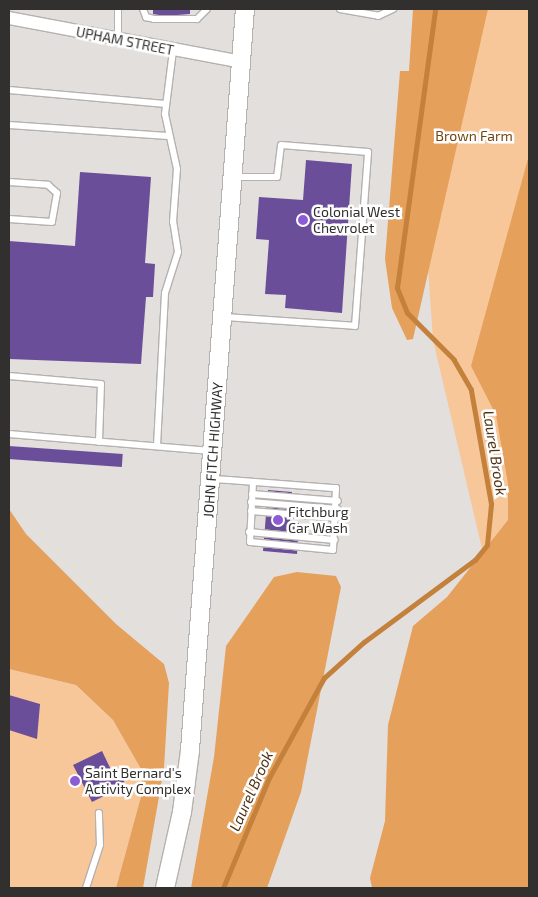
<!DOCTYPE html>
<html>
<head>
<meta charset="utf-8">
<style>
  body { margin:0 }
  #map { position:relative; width:538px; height:897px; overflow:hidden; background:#e2dfdd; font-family:"Exo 2",sans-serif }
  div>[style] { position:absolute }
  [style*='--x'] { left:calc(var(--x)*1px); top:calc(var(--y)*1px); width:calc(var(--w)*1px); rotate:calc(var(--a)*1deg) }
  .green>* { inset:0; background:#f7c79a }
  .forest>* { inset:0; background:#e5a05b }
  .stream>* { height:4.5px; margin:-2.25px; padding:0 2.25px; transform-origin:2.25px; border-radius:2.25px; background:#c4813b }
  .building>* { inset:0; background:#6b4e99; transform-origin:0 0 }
  .roads { filter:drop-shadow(1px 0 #b4b1af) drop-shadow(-1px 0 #b4b1af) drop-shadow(0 1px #b4b1af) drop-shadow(0 -1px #b4b1af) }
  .service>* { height:6px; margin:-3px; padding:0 3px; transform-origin:3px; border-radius:3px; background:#fff }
  .minor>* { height:12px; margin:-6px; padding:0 6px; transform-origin:6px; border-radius:6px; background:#fff }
  .secondary>* { height:18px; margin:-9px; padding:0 9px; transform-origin:9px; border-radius:9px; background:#fff }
  .dots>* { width:14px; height:14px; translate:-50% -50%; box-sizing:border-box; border:2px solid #fff; border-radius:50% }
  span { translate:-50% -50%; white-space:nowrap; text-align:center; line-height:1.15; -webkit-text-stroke:5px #fff; paint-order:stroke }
  .street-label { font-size:14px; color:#31302f }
  .park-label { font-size:14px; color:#724510 }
  .poi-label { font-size:14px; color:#31302f }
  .left { translate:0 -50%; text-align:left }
  .water-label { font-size:15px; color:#4e3214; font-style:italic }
  .frame { position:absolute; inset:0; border:10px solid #31302f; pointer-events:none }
</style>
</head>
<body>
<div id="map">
  <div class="green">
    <div style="clip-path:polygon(429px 9px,529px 9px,529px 775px,386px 776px,415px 728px,487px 570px,433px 340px,419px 136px)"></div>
    <div style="clip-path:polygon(9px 669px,76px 685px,113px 720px,141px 769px,142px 793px,116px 888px,9px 888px)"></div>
  </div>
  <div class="forest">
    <div style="clip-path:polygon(413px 9px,488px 9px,413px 339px,407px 340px,392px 308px,385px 259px,400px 71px,409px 71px)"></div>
    <div style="clip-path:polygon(529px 155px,529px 888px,372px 888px,370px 878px,385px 821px,388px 725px,413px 626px,447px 597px,508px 520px,508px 484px,496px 415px,471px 366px)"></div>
    <div style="clip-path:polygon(9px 509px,26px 534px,116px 624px,164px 664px,169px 683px,164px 768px,143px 888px,116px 888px,142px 793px,141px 769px,113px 720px,76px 685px,9px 669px)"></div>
    <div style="clip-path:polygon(297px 572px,336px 576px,341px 587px,301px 792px,267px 888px,191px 888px,214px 757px,226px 646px,274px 577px)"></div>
  </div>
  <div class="stream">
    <div style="--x:223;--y:888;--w:119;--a:-67.3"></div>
    <div style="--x:269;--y:778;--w:114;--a:-61.2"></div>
    <div style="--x:324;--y:678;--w:54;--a:-42"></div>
    <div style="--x:364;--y:642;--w:138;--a:-36.5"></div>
    <div style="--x:475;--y:560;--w:19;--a:-51"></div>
    <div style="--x:487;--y:545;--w:41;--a:-84.4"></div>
    <div style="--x:491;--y:504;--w:116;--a:-100"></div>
    <div style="--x:471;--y:390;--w:34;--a:-120"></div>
    <div style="--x:454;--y:360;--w:66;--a:-135"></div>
    <div style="--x:407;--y:313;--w:27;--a:-112"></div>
    <div style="--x:397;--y:288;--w:282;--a:-82.2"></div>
  </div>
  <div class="building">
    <div style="clip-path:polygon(153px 9px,190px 9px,190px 14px,165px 16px,153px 14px)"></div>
    <div style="clip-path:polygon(306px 160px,352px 164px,342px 313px,285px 308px,286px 295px,265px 294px,269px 240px,256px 239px,259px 197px,303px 200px)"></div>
    <div style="clip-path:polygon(80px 172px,151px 177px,145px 263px,155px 264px,153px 297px,146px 297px,141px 364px,9px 359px,9px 241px,75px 246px)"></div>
    <div style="left:9px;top:446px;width:114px;height:13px;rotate:4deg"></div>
    <div style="clip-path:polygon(268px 490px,292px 492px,290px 522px,299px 523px,297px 554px,263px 551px)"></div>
    <div style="clip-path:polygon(9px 695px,40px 704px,37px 739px,9px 730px)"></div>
    <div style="clip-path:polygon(102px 751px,115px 778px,121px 775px,126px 785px,92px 802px,73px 765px)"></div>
  </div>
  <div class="roads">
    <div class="service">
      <div style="--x:143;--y:9;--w:9;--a:69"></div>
      <div style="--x:146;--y:17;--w:8;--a:14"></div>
      <div style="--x:154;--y:19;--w:43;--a:0"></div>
      <div style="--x:197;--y:19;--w:14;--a:-45"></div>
      <div style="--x:340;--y:9;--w:39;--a:10"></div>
      <div style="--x:378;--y:16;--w:17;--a:-25"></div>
      <div style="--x:118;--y:39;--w:30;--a:-90"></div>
      <div style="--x:9;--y:90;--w:157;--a:5.1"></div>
      <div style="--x:9;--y:125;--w:159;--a:4"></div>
      <div style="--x:9;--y:182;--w:39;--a:4"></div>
      <div style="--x:48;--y:185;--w:12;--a:42"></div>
      <div style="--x:57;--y:193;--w:29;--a:100"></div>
      <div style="--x:52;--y:222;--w:43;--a:-176"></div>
      <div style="--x:224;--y:317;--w:131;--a:3.9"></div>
      <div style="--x:355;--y:326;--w:174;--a:-85.7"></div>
      <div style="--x:368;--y:152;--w:87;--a:-175.4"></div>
      <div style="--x:281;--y:145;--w:32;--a:97"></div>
      <div style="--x:277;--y:177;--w:42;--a:180"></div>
      <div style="--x:9;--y:376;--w:92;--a:5"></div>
      <div style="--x:101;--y:384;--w:58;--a:92"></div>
      <div style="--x:9;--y:434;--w:203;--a:4.8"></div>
      <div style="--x:157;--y:446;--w:153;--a:-87"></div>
      <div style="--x:165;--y:293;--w:43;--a:-72.4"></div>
      <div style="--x:178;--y:252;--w:30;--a:-99"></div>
      <div style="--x:173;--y:222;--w:53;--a:-85.7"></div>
      <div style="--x:177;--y:169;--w:56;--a:-102.3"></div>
      <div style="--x:165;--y:114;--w:64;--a:-82.8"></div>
      <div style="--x:212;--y:479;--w:17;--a:3"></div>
      <div style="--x:229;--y:480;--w:104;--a:4.4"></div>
      <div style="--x:333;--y:488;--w:3;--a:0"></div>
      <div style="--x:336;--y:488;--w:62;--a:92.8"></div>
      <div style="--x:333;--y:550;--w:83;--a:-174.5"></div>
      <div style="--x:250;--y:542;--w:60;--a:-87.1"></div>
      <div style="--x:252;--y:494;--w:86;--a:4.7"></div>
      <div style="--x:251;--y:502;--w:87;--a:4.6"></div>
      <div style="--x:251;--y:511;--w:86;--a:4.7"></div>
      <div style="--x:249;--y:532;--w:86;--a:5.3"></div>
      <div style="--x:86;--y:888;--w:45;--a:-72"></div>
      <div style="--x:100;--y:845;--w:32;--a:-92"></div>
    </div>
    <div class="minor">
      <div style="--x:9;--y:18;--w:236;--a:10.7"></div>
    </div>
    <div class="secondary">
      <div style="--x:165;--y:888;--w:78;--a:-77.4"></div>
      <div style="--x:182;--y:812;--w:63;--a:-82.6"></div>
      <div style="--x:190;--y:750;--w:743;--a:-85.76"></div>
    </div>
  </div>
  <div class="dots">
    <div style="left:303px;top:220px;background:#8d5cd5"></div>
    <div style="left:278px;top:520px;background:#8d5cd5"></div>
    <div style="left:75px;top:781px;background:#8d5cd5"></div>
  </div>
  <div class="street-label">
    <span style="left:125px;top:41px;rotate:11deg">UPHAM STREET</span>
    <span style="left:213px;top:450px;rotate:-86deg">JOHN FITCH HIGHWAY</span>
  </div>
  <div class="park-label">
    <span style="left:474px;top:136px">Brown Farm</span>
  </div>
  <div class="poi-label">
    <span class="left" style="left:313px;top:220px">Colonial West<br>Chevrolet</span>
    <span class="left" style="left:288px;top:520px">Fitchburg<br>Car Wash</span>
    <span class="left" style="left:85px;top:781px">Saint Bernard's<br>Activity Complex</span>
  </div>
  <div class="water-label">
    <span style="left:495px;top:453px;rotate:81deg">Laurel Brook</span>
    <span style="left:251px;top:791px;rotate:-66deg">Laurel Brook</span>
  </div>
  <div class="frame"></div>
</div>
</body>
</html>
